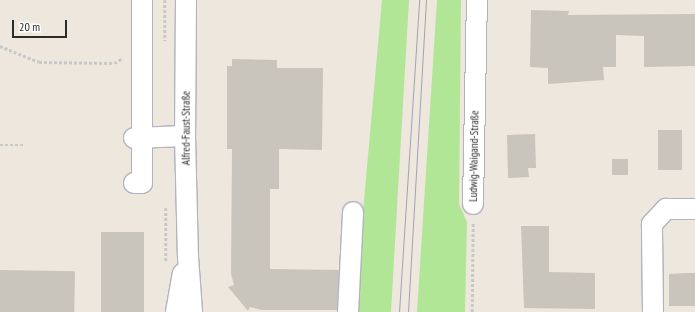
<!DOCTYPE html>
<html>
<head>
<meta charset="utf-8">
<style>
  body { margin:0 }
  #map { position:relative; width:695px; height:312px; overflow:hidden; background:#eee7dd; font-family:"PT Sans Narrow",sans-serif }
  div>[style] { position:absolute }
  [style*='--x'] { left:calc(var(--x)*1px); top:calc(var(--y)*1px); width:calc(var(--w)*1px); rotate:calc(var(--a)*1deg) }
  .green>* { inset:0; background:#b2e697 }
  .building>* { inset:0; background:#c9c4bc; transform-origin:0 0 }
  .path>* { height:2.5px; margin-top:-1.25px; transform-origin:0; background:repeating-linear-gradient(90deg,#c8c8c8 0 3px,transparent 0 5px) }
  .roads { filter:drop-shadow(1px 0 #b1b3bf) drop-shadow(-1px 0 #b1b3bf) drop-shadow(0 1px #b1b3bf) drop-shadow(0 -1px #b1b3bf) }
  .minor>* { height:20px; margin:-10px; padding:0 10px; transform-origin:10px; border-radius:10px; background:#fff }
  .tram>* { height:1px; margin:-0.5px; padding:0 0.5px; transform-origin:0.5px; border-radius:0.5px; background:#9fa2b6 }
  span { translate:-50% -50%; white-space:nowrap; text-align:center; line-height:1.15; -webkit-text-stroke:3px #fff; paint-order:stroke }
  .street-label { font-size:11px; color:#2b2b2b }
  .scale { position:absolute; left:12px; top:20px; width:55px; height:18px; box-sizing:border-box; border:2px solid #2b2b2b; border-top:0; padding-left:5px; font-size:12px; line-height:14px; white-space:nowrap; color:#2b2b2b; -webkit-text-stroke:3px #fff; paint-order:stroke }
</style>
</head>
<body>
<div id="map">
  <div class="green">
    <div style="clip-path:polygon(382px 0,409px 0,391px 312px,354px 312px)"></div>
    <div style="clip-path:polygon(437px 0,461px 0,459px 204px,467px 222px,465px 312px,417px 312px)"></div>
  </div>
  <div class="building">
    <div style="clip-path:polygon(531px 10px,569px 11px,568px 15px,695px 14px,695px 66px,644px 67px,644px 36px,616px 35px,616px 67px,603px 67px,604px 80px,548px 84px,548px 68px,530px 67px)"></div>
    <div style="clip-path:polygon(232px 59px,277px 60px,277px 68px,323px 68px,322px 150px,279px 149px,279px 189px,270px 189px,270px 269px,339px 270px,337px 310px,262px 310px,250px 307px,248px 311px,228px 287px,234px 285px,231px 274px,232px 149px,227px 149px,227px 66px,232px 66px)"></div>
    <div style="left:682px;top:130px;width:40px;height:24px;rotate:90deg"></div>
    <div style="clip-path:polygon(535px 134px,536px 168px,528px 168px,529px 177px,508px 178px,507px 135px)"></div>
    <div style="left:612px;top:159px;width:16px;height:16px"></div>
    <div style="clip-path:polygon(521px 226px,549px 226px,549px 272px,595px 273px,595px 309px,524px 308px)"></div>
    <div style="left:101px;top:232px;width:43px;height:80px"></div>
    <div style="left:0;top:270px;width:75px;height:42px;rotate:1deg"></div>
    <div style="clip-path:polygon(687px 273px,695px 273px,695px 306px,669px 306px,669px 274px)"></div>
  </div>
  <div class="path">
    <div style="--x:165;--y:0;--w:41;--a:90"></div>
    <div style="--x:0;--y:46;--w:42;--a:22.3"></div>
    <div style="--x:39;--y:62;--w:75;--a:0.8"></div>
    <div style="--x:114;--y:63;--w:10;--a:-29"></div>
    <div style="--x:0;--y:145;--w:25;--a:0"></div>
    <div style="--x:166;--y:208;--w:55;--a:90"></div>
    <div style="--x:472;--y:312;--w:89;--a:-89.4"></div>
  </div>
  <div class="roads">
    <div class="minor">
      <div style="--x:186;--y:0;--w:136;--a:90.4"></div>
      <div style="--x:185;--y:136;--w:121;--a:88.6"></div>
      <div style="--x:188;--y:257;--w:55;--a:85.8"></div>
      <div style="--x:134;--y:138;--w:51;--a:-2.2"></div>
      <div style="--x:134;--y:183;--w:8;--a:0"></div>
      <div style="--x:142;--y:183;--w:183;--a:-90"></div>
      <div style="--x:473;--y:204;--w:204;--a:-88.9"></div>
      <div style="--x:176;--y:312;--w:39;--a:-80"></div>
      <div style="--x:348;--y:312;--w:100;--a:-87.1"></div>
      <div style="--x:653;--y:312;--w:88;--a:-90.7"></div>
      <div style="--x:652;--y:224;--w:21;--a:-47"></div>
      <div style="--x:666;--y:209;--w:29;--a:0"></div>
    </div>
  </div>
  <div class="tram">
    <div style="--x:399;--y:312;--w:313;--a:-86.3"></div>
    <div style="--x:408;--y:312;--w:313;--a:-86.7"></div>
  </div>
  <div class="street-label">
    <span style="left:186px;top:128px;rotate:-90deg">Alfred-Faust-Straße</span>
    <span style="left:474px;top:156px;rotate:-89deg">Ludwig-Waigand-Straße</span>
  </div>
  <div class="scale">20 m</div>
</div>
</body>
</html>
